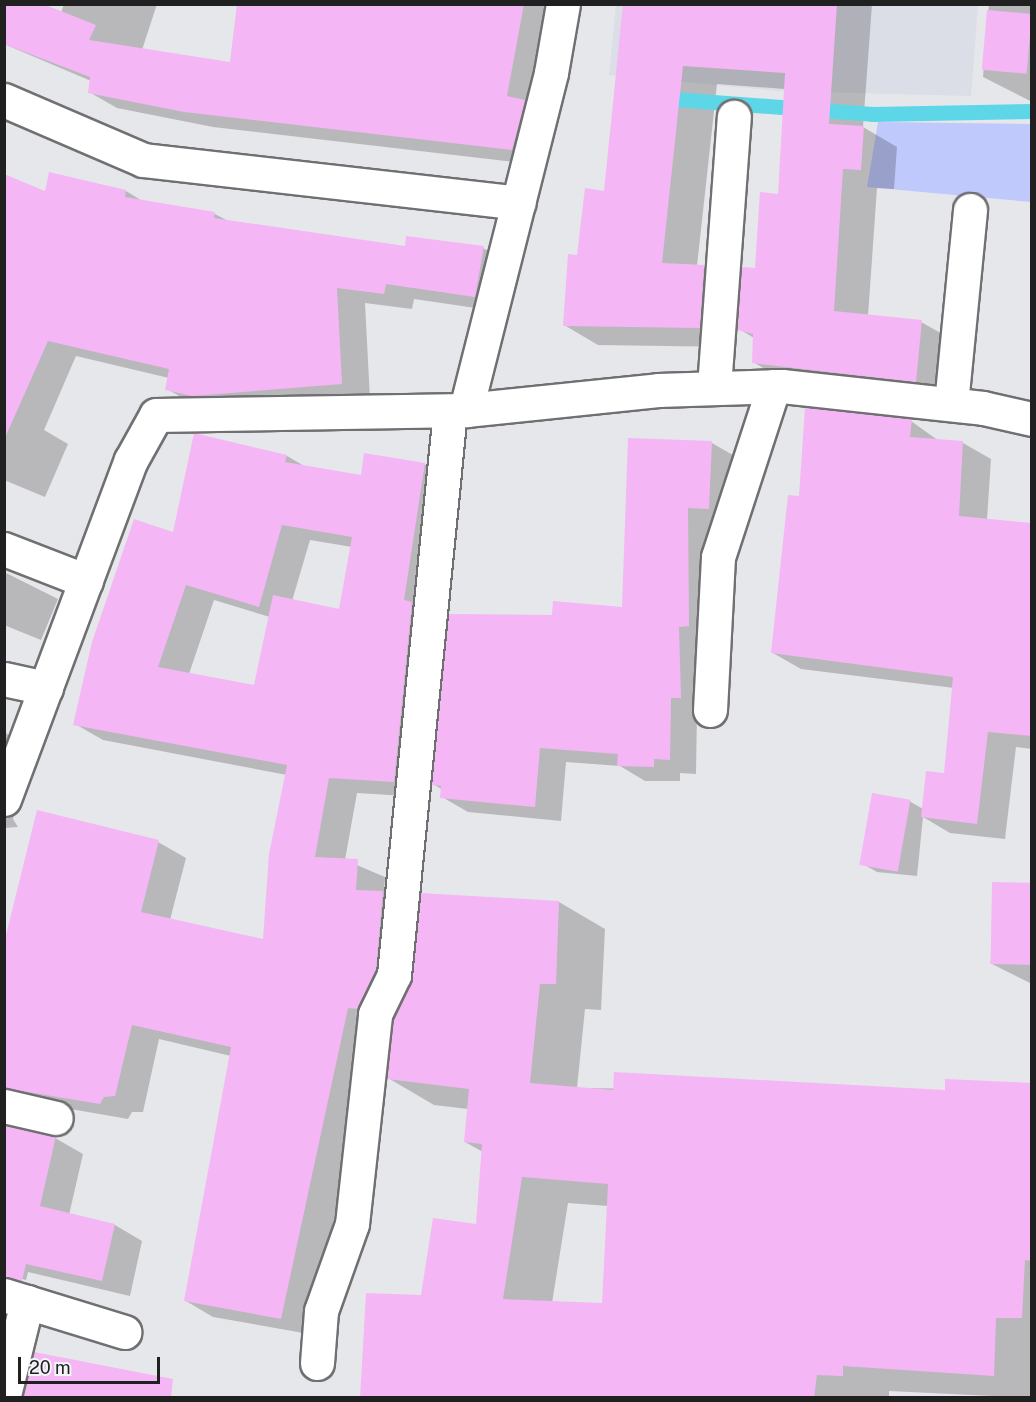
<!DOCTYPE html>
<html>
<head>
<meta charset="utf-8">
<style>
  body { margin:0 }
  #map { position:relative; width:1036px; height:1402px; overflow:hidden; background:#e6e7ea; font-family:"Public Sans",sans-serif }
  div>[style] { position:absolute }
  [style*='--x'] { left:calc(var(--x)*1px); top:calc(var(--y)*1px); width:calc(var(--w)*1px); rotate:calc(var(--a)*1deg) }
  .built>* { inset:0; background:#dbdde7 }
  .green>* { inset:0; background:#c0c9fc }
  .shadow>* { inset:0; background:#0003 }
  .stream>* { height:15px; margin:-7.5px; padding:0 7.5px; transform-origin:7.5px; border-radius:7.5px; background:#5dd6e7 }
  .building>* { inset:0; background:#f5b6f6; transform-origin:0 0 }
  .roads { filter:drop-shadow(2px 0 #707073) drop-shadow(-2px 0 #707073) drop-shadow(0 2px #707073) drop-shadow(0 -2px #707073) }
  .minor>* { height:33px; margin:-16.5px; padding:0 16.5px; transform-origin:16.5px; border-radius:16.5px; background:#fff }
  span { translate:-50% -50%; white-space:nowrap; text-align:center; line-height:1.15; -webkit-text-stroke:4.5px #f3f4f7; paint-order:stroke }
  .frame { position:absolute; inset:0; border:6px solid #202021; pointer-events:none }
  .scale { position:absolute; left:18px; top:1357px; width:142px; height:27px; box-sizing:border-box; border:3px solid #202021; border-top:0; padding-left:8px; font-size:18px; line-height:21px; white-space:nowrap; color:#202021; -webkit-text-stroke:4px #f3f4f7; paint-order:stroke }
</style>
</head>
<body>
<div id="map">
  <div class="built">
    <div style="clip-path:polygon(616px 5px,978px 5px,971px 96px,779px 91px,609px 75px)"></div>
  </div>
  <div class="green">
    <div style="clip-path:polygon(878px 122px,1031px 124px,1031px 202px,867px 187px)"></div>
  </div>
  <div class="shadow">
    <div style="clip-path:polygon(64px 4px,157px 4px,142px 50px,232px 64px,238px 4px,550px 4px,540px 165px,213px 127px,117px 108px,89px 92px,91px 81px,4px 44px,61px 13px)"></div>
    <div style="clip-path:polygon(624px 4px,872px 4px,863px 127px,897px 147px,894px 189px,877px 188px,868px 316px,921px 322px,955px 341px,949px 400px,787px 382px,753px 362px,754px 338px,739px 329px,779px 195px,785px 89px,717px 84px,697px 266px,738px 286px,733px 347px,598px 345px,564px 325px,578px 257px,605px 192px)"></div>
    <div style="clip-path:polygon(989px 4px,1032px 4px,1032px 102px,983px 77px)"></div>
    <div style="clip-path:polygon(4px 175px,46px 193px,126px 191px,144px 202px,215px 214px,230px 222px,406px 248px,483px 248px,512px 264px,503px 312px,414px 299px,412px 309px,365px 303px,370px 399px,195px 405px,167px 389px,169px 378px,76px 356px,44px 430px,68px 444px,45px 497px,4px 480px)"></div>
    <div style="clip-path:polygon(911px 421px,939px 441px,963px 443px,991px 459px,987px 520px,1032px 525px,1032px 749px,1016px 747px,1005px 839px,950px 833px,923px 817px,917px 876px,877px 872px,863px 864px,909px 801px,923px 809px,945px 775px,954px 688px,801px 669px,773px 653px,800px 498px)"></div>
    <div style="clip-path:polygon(evenodd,196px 435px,287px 456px,306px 467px,362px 477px,424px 464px,452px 480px,422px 797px,357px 793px,345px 860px,385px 877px,384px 893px,411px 909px,376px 1023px,309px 1334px,213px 1317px,186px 1301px,231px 1056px,159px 1039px,143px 1112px,132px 1112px,128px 1119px,36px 1103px,13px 1117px,14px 1129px,55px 1138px,83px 1154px,69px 1215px,115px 1225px,142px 1241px,130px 1296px,28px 1272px,26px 1280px,15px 1277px,4px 1318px,4px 999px,158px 842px,186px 858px,170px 920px,264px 941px,287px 775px,103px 740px,75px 724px,174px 534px,196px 435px,310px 540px,352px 547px,340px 610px,292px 601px,310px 540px,196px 435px,214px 600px,270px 617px,256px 687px,189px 674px,214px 600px)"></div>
    <div style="clip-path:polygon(630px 440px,712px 443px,738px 458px,697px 712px,696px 774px,680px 773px,680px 781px,645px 781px,620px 766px,566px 762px,561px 821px,468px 812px,442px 797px,443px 790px,433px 784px,553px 617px,623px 609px)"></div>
    <div style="clip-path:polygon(4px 572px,58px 599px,41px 640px,4px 625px)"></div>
    <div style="clip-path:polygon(4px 732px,24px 744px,23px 786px,13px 819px,18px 827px,4px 828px)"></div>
    <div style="clip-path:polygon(1032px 885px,1032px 984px,990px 963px)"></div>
    <div style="clip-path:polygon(evenodd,422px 895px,559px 902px,605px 929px,601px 1010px,585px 1009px,577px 1088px,947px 1092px,1032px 1086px,1032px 1398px,889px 1391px,889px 1398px,362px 1398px,423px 1297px,478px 1226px,483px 1152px,465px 1142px,468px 1109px,434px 1105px,388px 1078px,414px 977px,422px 895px,568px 1203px,608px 1206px,603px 1305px,552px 1303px,568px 1203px)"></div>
    <div style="clip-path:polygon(35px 1353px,169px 1398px,20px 1398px)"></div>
  </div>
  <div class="stream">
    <div style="--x:661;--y:98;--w:212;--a:4.3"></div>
    <div style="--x:872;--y:114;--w:160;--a:-1.1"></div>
  </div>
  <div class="building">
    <div style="clip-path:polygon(4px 4px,43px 4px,96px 25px,89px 40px,230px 62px,237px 4px,524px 4px,507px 96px,525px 100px,512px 150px,184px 112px,88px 93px,90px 77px,4px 44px)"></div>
    <div style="clip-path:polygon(623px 4px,837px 4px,829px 124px,864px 126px,861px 170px,843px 169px,834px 311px,922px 320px,916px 382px,752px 363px,753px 334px,737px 330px,742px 267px,755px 268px,760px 192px,778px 194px,785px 73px,683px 66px,662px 263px,704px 265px,700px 328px,563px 326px,568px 254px,577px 255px,585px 188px,604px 191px)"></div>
    <div style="left:987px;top:10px;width:45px;height:60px;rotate:5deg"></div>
    <div style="clip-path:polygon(49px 172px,126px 190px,125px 197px,215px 212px,214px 218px,405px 246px,406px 236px,484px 246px,475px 297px,386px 284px,384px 294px,337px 288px,342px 384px,192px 396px,165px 390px,169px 369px,48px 341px,4px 440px,4px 174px,45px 191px)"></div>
    <div style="clip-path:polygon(805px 407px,912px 419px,910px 437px,963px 441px,959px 516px,1032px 523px,1032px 736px,988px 732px,977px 824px,921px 817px,926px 771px,944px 773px,953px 677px,771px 653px,788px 495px,799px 496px)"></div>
    <div style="clip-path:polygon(evenodd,194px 433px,287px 455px,285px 462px,361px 475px,364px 453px,425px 463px,404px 600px,412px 602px,394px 782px,329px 778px,315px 857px,358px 859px,356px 890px,383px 891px,376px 970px,357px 1009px,348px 1008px,281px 1319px,184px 1301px,231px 1047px,132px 1025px,115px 1096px,104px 1097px,100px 1104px,4px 1088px,4px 943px,37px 810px,159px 840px,141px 912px,263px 939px,269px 854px,287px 765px,73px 725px,92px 642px,134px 519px,173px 532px,194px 433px,282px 525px,352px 537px,339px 609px,273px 595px,254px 685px,158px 667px,186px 585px,259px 607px,282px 525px)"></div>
    <div style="clip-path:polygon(628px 438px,712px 441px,709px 509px,688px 508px,689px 626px,679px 627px,681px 698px,671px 698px,670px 760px,654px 759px,654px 767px,617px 766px,618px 754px,540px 748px,535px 807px,440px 798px,441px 786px,432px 785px,449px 614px,552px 615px,553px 601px,622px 607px)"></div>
    <div style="left:872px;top:793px;width:39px;height:73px;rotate:10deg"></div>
    <div style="left:992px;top:882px;width:40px;height:82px;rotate:1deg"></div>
    <div style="clip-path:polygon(evenodd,421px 893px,559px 901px,556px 984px,540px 984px,530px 1083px,613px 1090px,614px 1072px,945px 1090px,945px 1079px,1032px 1083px,1032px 1261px,1025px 1260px,1022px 1318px,996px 1318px,994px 1376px,843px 1366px,843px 1376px,817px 1375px,814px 1398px,360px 1398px,366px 1293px,421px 1295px,433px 1218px,476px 1224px,482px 1144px,464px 1142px,469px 1089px,387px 1079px,393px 1019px,413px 977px,421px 893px,522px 1177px,608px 1184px,602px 1303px,503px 1299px,522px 1177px)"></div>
    <div style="clip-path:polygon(4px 1125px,56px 1136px,40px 1206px,115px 1224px,102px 1281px,26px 1264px,22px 1281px,4px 1277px)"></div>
    <div style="clip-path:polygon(34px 1352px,173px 1379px,171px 1398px,24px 1398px)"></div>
  </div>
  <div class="roads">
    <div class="minor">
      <div style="--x:563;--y:4;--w:70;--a:99.9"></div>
      <div style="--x:551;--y:73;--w:348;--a:104.2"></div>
      <div style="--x:466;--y:410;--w:193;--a:-5.9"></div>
      <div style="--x:658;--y:390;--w:124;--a:-1.8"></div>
      <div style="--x:782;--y:386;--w:202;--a:6.2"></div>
      <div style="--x:983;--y:408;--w:50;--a:12.7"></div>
      <div style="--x:4;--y:100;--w:151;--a:23.3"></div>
      <div style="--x:143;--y:160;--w:378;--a:6.5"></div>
      <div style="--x:714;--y:387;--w:271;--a:-85.8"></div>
      <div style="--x:951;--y:404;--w:195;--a:-84.4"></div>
      <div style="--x:4;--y:549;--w:88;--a:21.3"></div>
      <div style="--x:4;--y:679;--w:43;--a:12.1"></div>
      <div style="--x:710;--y:710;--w:153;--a:-87"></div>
      <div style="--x:718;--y:557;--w:180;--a:-71.9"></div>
      <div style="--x:4;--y:799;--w:362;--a:-69.5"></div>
      <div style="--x:131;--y:460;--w:51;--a:-60.9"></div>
      <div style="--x:156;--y:415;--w:310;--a:-0.9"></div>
      <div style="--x:4;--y:1106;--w:53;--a:13"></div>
      <div style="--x:4;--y:1295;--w:126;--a:17.1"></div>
      <div style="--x:317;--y:1363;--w:52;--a:-85.6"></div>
      <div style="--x:321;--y:1311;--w:92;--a:-70.4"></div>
      <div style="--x:352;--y:1224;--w:211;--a:-83.7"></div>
      <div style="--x:375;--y:1014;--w:43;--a:-64"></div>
      <div style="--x:394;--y:975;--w:567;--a:-84.33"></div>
      <div style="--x:4;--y:1395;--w:96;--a:-76.1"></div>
    </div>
  </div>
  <div class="frame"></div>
  <div class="scale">20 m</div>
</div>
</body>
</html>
